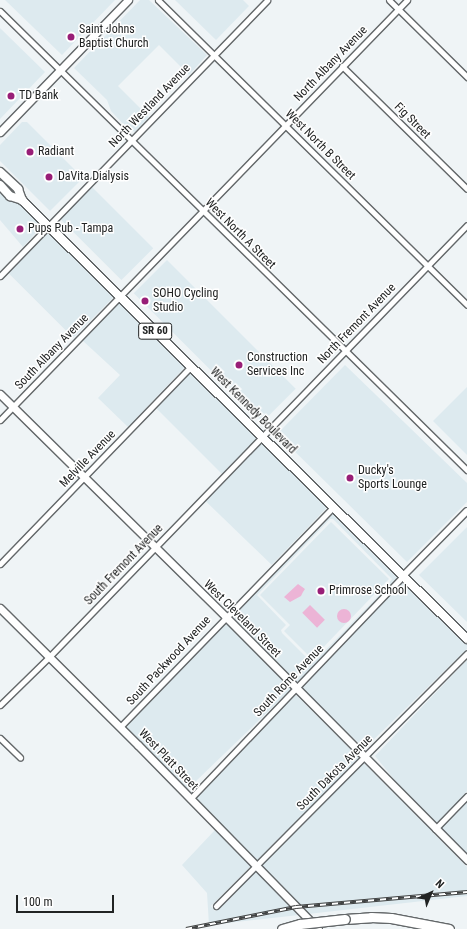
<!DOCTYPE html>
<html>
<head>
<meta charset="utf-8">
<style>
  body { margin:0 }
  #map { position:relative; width:467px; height:929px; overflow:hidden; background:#eff4f6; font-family:"Roboto Condensed",sans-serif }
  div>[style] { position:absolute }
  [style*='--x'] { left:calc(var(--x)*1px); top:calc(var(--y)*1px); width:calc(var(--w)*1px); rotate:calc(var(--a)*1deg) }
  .built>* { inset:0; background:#ddeaef; transform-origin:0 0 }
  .green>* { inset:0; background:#ecb4d6; transform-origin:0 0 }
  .round { border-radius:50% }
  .roads { filter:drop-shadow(1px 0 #64686a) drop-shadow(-1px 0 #64686a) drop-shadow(0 1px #64686a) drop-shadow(0 -1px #64686a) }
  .minor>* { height:5px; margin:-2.5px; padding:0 2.5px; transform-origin:2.5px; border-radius:2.5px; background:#fff }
  .tertiary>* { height:6px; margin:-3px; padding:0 3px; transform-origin:3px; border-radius:3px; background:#fff }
  .secondary>* { height:7px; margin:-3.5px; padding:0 3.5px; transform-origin:3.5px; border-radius:3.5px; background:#fff }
  .primary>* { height:8px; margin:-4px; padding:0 4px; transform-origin:4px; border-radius:4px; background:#fff }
  .motorway>* { height:9px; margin:-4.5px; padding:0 4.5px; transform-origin:4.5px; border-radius:4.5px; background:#fff }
  .rail>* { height:3.5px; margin-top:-1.75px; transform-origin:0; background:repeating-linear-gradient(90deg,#fff 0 6px,#404242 0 12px); box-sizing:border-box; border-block:1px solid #404242 }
  .bridges { filter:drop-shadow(1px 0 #64686a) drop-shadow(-1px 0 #64686a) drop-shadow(0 1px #64686a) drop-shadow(0 -1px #64686a) }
  .motorway-bridge>* { height:9px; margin:-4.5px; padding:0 4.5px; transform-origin:4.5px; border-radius:4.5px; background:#fff }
  .dots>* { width:11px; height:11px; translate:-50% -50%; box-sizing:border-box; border:2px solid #fff; border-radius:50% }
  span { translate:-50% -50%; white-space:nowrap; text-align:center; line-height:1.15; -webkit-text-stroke:3px #fff; paint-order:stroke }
  .shield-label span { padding:1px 3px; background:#fff; border:1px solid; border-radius:3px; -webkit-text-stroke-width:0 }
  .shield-label { font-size:11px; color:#212323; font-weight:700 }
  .poi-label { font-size:12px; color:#212323 }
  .left { translate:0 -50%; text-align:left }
  .street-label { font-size:12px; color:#212323 }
  .north { position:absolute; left:411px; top:873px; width:40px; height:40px; -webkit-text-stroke:3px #fff; paint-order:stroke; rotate:44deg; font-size:11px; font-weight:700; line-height:16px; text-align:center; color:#212323 }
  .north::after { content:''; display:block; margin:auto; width:14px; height:18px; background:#212323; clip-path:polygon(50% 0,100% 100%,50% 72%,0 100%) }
  .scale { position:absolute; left:16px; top:895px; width:98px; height:18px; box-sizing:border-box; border:2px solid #212323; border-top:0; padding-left:5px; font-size:12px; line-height:14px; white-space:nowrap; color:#212323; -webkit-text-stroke:3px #fff; paint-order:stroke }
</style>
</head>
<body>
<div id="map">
  <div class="built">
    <div style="clip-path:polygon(5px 0,115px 0,62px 55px)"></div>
    <div style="clip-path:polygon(140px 0,149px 0,207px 55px,189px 75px,159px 45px,118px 86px,149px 117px,135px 132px,127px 128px,111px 111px,107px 100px,74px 68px)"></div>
    <div style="clip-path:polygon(175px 0,243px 0,249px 6px,216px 40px)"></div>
    <div style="clip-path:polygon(0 28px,45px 72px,0 119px)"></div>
    <div style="clip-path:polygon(22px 122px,27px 122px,83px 178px,50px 211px,0 161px,0 145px)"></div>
    <div style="left:91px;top:186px;width:88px;height:45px;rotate:45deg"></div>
    <div style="clip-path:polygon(0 188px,19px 203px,42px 226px,23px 247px,0 220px)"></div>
    <div style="left:47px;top:231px;width:94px;height:57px;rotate:45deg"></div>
    <div style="left:167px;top:260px;width:182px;height:47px;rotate:45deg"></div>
    <div style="clip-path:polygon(119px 302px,185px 367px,128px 427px,98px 398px,120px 375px,82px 340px)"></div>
    <div style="clip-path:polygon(345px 365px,467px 483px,467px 502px,407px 562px,277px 434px)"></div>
    <div style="left:190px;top:367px;width:100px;height:53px;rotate:45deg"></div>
    <div style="clip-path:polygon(467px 387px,467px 455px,433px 421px)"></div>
    <div style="left:261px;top:442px;width:93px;height:81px;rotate:44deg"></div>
    <div style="clip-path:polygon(evenodd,333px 512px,398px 577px,296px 684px,230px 616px,333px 512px,330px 519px,333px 519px,392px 579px,384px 590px,315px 661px,311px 662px,282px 633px,281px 630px,286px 625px,257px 595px,330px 519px)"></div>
    <div style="clip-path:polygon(331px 522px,389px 579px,312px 659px,284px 631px,290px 625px,260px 595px)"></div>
    <div style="clip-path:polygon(467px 527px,467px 622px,419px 575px)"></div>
    <div style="clip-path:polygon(403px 576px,467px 639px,467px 649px,365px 748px,296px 689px)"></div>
    <div style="left:225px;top:621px;width:95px;height:145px;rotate:46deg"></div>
    <div style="clip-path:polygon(467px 660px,467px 791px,439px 824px,467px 798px,467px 860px,435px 829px,375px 756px)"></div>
    <div style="left:295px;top:694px;width:91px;height:145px;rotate:45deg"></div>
    <div style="clip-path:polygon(364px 763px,467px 867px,467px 896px,308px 914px,261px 866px)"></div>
    <div style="clip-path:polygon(215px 830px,251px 866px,211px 906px,215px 911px,256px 871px,299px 915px,209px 925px,207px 893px,182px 865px)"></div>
  </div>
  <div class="green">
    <div style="clip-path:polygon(298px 584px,305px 589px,303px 592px,301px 596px,290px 602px,284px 597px)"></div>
    <div style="left:310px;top:605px;width:21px;height:11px;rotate:45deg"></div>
    <div class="round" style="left:337px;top:609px;width:14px;height:14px"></div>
  </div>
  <div class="roads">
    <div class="minor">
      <div style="--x:158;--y:0;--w:434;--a:44.6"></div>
      <div style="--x:389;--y:0;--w:110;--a:44.6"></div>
      <div style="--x:0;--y:11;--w:655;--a:44.51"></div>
      <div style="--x:342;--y:66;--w:175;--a:44.5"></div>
      <div style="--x:0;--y:276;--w:384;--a:-45.9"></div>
      <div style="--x:0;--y:420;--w:585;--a:-45.9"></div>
      <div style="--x:0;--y:564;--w:274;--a:-46"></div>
      <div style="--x:0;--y:705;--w:69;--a:-44.4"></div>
      <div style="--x:49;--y:657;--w:601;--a:-45.94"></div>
      <div style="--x:120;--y:727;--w:306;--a:-45.9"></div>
      <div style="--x:0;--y:738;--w:28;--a:44"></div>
      <div style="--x:190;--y:799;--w:308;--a:-46.3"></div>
      <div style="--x:435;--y:829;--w:46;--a:-45.9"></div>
      <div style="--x:216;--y:906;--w:356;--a:-45.2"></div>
    </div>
    <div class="tertiary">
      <div style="--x:403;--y:576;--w:91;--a:-45.4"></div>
    </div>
    <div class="secondary">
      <div style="--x:0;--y:132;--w:184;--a:-45.9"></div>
      <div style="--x:0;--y:394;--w:316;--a:44.6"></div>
      <div style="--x:225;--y:616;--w:344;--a:45.2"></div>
      <div style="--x:0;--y:608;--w:194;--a:44.8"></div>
      <div style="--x:138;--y:745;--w:257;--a:45.6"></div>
    </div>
    <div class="primary">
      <div style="--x:0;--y:172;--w:25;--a:43"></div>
      <div style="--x:18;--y:189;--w:12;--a:70"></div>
      <div style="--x:0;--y:185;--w:15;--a:48"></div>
      <div style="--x:10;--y:196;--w:13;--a:18"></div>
      <div style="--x:22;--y:200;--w:625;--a:44.61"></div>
    </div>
    <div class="motorway">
      <div style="--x:345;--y:919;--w:26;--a:-4"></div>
      <div style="--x:371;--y:917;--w:20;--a:3"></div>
      <div style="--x:391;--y:918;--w:59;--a:10.7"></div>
    </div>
  </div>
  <div class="rail">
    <div style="--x:186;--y:929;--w:112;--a:-11.3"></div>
    <div style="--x:296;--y:907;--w:172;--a:-5"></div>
  </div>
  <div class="bridges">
    <div class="motorway-bridge">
      <div style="--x:282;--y:929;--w:19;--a:-16"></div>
      <div style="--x:300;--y:924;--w:45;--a:-6.3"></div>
    </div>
  </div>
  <div class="dots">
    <div style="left:71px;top:37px;background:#981e77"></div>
    <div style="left:11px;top:96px;background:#981e77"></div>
    <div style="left:30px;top:152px;background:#981e77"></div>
    <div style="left:49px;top:177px;background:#981e77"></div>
    <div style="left:20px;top:229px;background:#981e77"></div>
    <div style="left:145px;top:301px;background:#981e77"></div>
    <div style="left:239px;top:365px;background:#981e77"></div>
    <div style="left:350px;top:478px;background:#981e77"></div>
    <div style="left:321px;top:591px;background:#981e77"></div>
  </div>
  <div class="shield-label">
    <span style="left:155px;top:331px">SR 60</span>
  </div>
  <div class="poi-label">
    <span class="left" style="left:79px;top:37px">Saint Johns<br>Baptist Church</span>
    <span class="left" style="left:19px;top:96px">TD Bank</span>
    <span class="left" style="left:38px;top:152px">Radiant</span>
    <span class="left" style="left:58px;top:177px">DaVita Dialysis</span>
    <span class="left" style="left:28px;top:229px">Pups Pub - Tampa</span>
    <span class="left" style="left:153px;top:301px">SOHO Cycling<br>Studio</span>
    <span class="left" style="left:247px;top:365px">Construction<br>Services Inc</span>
    <span class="left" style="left:358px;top:478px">Ducky's<br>Sports Lounge</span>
    <span class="left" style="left:329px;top:591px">Primrose School</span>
  </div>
  <div class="street-label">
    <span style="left:331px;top:64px;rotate:-46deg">North Albany Avenue</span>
    <span style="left:150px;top:106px;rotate:-46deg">North Westland Avenue</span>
    <span style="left:412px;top:121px;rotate:45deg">Fig Street</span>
    <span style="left:320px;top:145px;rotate:45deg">West North B Street</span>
    <span style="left:240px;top:234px;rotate:45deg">West North A Street</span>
    <span style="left:357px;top:324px;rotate:-46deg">North Fremont Avenue</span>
    <span style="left:52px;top:352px;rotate:-46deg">South Albany Avenue</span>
    <span style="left:253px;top:411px;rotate:45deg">West Kennedy Boulevard</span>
    <span style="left:88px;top:459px;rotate:-46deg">Melville Avenue</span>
    <span style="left:124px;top:565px;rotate:-46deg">South Fremont Avenue</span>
    <span style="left:242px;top:619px;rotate:45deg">West Cleveland Street</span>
    <span style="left:169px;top:661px;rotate:-47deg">South Packwood Avenue</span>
    <span style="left:289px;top:681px;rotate:-46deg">South Rome Avenue</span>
    <span style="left:168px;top:760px;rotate:46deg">West Platt Street</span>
    <span style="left:335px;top:773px;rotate:-45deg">South Dakota Avenue</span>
  </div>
  <div class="north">N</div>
  <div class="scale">100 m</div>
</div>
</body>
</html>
